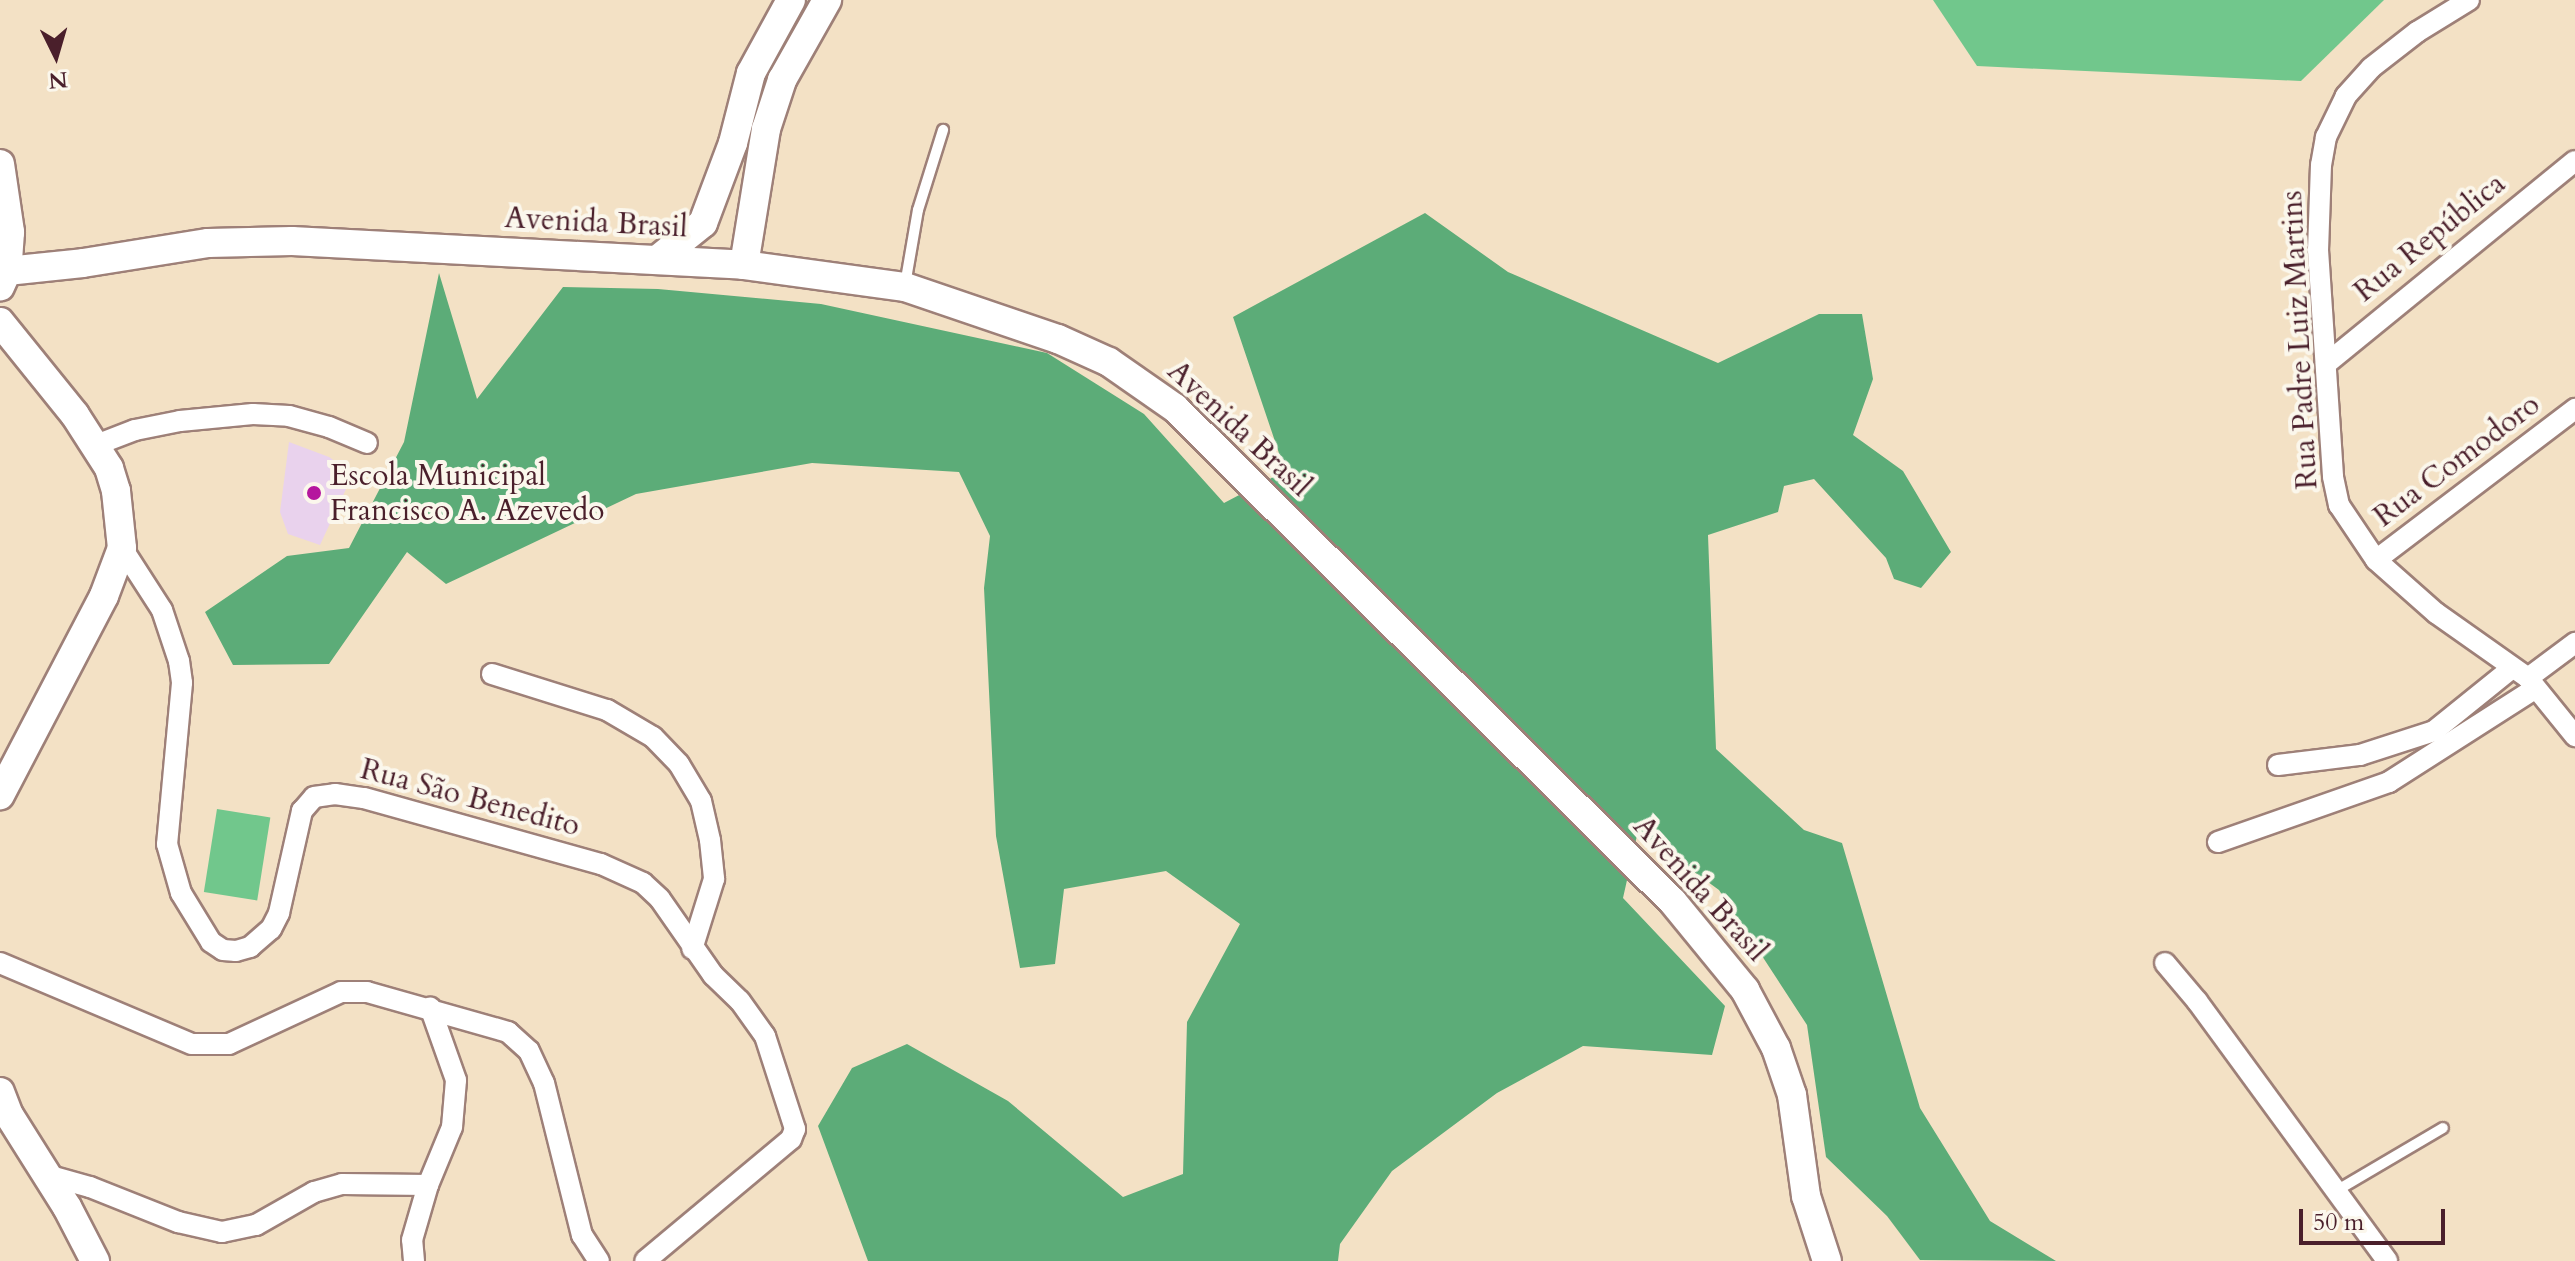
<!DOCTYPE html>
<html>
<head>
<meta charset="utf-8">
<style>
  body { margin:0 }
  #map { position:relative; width:2575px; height:1261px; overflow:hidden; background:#f3e1c5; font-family:Cardo,serif }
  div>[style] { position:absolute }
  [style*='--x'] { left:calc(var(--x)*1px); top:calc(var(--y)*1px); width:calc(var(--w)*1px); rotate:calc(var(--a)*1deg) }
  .built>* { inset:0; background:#e9d2ed }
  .green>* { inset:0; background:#71c78c; transform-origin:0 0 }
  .forest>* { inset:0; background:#5cac78 }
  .roads { filter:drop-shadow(2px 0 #9e8078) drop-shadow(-2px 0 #9e8078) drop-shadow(0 2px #9e8078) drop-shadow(0 -2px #9e8078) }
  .lane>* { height:10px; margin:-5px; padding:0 5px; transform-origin:5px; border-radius:5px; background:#fff }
  .street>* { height:20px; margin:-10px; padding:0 10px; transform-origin:10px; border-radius:10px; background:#fff }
  .secondary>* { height:28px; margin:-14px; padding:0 14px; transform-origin:14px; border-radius:14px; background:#fff }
  .dots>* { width:22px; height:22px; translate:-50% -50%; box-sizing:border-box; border:4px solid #fbf7ec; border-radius:50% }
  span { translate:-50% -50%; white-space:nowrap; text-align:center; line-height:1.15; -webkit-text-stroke:8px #fbf7ec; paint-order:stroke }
  .street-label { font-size:30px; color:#4a1f2b }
  .poi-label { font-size:30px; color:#4a1f2b }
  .left { translate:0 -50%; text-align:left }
  .north { position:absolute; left:16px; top:16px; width:80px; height:80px; -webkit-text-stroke:6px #fbf7ec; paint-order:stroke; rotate:175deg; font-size:22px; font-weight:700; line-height:32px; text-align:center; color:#4a1f2b }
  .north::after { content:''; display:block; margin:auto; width:28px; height:36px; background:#4a1f2b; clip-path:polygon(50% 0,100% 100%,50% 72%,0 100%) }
  .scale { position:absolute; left:2299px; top:1209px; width:146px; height:36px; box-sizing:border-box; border:4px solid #4a1f2b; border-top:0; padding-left:10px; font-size:24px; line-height:28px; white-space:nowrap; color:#4a1f2b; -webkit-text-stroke:6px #fbf7ec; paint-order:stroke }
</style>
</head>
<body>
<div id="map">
  <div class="built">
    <div style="clip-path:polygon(289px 442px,329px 457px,353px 474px,320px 545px,288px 534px,280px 512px)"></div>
  </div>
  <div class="green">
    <div style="clip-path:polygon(1933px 0,2384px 0,2301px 81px,1977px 66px)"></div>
    <div style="left:217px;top:809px;width:54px;height:84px;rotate:9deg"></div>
  </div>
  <div class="forest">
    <div style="clip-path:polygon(1425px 213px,1508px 272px,1718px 363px,1819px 314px,1862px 314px,1873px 379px,1853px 435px,1903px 471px,1951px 552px,1921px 588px,1894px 579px,1886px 558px,1814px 479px,1784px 486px,1778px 512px,1708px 535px,1716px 749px,1804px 830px,1842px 843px,1920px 1108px,1990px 1221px,2056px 1261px,1920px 1260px,1887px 1216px,1826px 1157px,1807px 1025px,1719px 890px,1638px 831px,1623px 898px,1725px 1006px,1712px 1055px,1583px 1046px,1497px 1093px,1392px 1171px,1340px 1244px,1338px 1261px,868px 1261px,818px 1126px,852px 1068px,907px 1044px,1008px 1101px,1123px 1197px,1183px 1174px,1187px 1022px,1240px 924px,1166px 871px,1064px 889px,1055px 964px,1020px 968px,996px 836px,984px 588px,990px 536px,959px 472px,812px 463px,636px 494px,446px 584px,407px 552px,329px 664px,233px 665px,205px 612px,287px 556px,349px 548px,404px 442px,439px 273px,477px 399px,563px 287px,658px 289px,821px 304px,1047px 353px,1144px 414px,1224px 503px,1285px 471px,1233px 317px)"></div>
  </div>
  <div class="roads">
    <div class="lane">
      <div style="--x:905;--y:285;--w:76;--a:-80.2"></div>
      <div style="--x:918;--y:210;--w:84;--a:-72.6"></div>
      <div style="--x:2336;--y:1191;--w:124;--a:-30.5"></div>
    </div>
    <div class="street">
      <div style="--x:2469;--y:0;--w:61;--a:148.4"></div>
      <div style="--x:2417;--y:32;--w:58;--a:142"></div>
      <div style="--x:2371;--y:68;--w:38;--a:132"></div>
      <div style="--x:2346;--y:96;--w:46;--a:116"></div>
      <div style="--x:2326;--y:137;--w:28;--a:100"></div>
      <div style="--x:2321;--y:165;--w:85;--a:92"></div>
      <div style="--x:2318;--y:250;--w:227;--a:86.2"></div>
      <div style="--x:2333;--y:477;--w:29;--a:78"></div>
      <div style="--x:2339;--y:505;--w:66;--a:56.1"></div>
      <div style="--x:2376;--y:560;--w:80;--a:41.5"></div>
      <div style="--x:2436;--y:613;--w:113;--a:35.2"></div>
      <div style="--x:2528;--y:678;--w:75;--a:51"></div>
      <div style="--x:2326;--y:364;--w:321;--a:-39.2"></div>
      <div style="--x:96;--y:445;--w:42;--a:-21"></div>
      <div style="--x:135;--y:430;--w:46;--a:-11.3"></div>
      <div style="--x:180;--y:421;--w:73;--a:-5.5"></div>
      <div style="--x:253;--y:414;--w:36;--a:3"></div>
      <div style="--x:289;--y:416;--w:41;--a:15.4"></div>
      <div style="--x:329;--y:427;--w:41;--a:22.8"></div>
      <div style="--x:122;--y:548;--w:74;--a:57.2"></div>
      <div style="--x:162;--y:610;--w:54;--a:71.6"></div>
      <div style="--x:179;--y:661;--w:22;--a:82"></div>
      <div style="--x:182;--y:683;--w:162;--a:95.3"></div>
      <div style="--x:167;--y:844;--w:51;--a:74.1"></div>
      <div style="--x:181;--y:893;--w:57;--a:58.5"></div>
      <div style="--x:211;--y:942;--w:14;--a:34"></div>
      <div style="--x:223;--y:950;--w:13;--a:4"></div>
      <div style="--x:236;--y:951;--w:15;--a:-16"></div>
      <div style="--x:250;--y:947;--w:28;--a:-41"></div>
      <div style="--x:271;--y:929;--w:18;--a:-63"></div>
      <div style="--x:279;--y:913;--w:105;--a:-77.3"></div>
      <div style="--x:302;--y:811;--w:18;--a:-49"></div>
      <div style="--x:314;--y:797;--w:21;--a:-8"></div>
      <div style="--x:335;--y:794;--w:29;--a:8"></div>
      <div style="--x:364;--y:798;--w:246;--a:15.6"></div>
      <div style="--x:601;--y:864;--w:46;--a:24.3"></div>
      <div style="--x:643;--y:883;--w:23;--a:43"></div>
      <div style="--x:660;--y:899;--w:93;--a:55.1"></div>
      <div style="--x:713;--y:975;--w:37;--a:44"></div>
      <div style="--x:740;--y:1001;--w:43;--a:54.5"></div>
      <div style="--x:765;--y:1036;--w:98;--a:72.1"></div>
      <div style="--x:795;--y:1129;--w:11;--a:112"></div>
      <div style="--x:791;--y:1139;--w:190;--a:140.1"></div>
      <div style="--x:2376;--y:560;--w:250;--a:-37.2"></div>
      <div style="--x:492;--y:674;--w:121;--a:17.4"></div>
      <div style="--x:607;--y:710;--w:53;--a:30.4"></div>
      <div style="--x:653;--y:737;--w:37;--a:46"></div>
      <div style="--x:679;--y:764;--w:43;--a:59.3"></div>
      <div style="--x:701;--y:801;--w:40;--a:77"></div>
      <div style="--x:710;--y:840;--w:39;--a:84"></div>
      <div style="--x:714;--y:879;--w:73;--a:107.4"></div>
      <div style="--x:2528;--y:678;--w:59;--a:-36.7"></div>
      <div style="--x:2278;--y:765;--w:83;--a:-7"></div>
      <div style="--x:2360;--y:755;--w:78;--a:-18"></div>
      <div style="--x:2434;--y:731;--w:100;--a:-38.9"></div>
      <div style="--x:2218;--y:842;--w:181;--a:-19.3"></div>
      <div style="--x:2389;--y:782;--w:174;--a:-32.6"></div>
      <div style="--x:0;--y:963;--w:208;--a:22.9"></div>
      <div style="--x:192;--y:1044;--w:37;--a:0"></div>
      <div style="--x:229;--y:1044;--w:123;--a:-24.9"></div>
      <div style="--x:341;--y:992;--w:26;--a:0"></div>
      <div style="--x:367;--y:992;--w:147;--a:15.8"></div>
      <div style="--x:508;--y:1032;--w:28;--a:42"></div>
      <div style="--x:529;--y:1051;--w:35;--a:65"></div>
      <div style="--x:544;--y:1083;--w:157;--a:76"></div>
      <div style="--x:582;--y:1235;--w:31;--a:57"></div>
      <div style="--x:2165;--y:963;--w:50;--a:49.9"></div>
      <div style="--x:2197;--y:1001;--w:322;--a:53.8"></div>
      <div style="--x:43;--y:1174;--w:49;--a:15.5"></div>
      <div style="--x:90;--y:1187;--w:95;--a:21.7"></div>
      <div style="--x:178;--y:1222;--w:45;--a:12.8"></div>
      <div style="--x:222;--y:1232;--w:35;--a:-12"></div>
      <div style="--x:256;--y:1225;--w:67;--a:-29.6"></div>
      <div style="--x:314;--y:1192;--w:29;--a:-16"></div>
      <div style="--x:342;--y:1184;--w:86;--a:0.7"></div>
      <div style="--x:414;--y:1261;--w:21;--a:-95"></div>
      <div style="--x:412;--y:1240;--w:57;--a:-73.8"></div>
      <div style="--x:428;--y:1185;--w:63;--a:-67.5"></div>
      <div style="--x:452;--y:1127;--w:47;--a:-85.1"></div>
      <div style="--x:456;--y:1080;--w:77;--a:-109.6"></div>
    </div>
    <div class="secondary">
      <div style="--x:0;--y:164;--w:69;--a:81.6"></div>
      <div style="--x:10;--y:232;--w:39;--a:94"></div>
      <div style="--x:7;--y:271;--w:17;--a:114"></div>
      <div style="--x:657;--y:260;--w:59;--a:-38.8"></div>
      <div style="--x:703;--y:223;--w:85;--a:-69.4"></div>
      <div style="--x:733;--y:143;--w:72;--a:-75.6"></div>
      <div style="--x:751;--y:73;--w:83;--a:-61.3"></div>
      <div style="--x:744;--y:265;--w:138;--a:-80.8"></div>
      <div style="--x:766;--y:129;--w:52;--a:-71.9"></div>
      <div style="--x:782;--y:80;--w:92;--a:-60.6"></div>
      <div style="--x:7;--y:271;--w:76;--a:-6"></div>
      <div style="--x:83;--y:263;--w:127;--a:-9.1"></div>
      <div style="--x:208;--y:243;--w:84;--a:-1.4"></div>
      <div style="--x:292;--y:241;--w:453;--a:3"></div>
      <div style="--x:744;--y:265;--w:162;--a:7.8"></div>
      <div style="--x:905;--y:287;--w:162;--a:18.8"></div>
      <div style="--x:1058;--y:339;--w:56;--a:24.3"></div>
      <div style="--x:1109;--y:362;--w:80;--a:34.9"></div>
      <div style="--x:1175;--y:408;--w:701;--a:44.77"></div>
      <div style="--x:1673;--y:902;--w:114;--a:50.7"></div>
      <div style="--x:1745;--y:990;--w:66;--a:61.9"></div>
      <div style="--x:1776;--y:1048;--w:50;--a:71.2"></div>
      <div style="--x:1792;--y:1095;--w:102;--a:82.1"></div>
      <div style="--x:1806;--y:1196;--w:68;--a:72.1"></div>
      <div style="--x:0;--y:322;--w:119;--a:51.1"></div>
      <div style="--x:75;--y:415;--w:63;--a:57.3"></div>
      <div style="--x:109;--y:468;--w:24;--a:73"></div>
      <div style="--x:116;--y:491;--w:57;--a:84"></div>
      <div style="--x:122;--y:548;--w:51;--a:110.6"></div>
      <div style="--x:104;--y:596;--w:225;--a:117.6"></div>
      <div style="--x:0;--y:1092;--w:25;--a:69"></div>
      <div style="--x:9;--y:1115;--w:109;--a:57.8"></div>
      <div style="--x:67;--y:1207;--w:61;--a:62.6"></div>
    </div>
  </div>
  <div class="dots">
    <div style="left:314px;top:493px;background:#b5179e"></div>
  </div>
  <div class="street-label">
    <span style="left:596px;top:223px;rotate:3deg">Avenida Brasil</span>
    <span style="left:2430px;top:238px;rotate:-39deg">Rua República</span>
    <span style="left:2300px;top:340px;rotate:-93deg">Rua Padre Luiz Martins</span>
    <span style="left:1239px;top:429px;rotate:43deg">Avenida Brasil</span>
    <span style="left:2457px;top:461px;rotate:-37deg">Rua Comodoro</span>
    <span style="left:470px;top:798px;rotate:15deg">Rua São Benedito</span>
    <span style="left:1700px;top:889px;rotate:48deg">Avenida Brasil</span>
  </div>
  <div class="poi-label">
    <span class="left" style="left:330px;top:493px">Escola Municipal<br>Francisco A. Azevedo</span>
  </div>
  <div class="north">N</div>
  <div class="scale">50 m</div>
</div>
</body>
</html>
